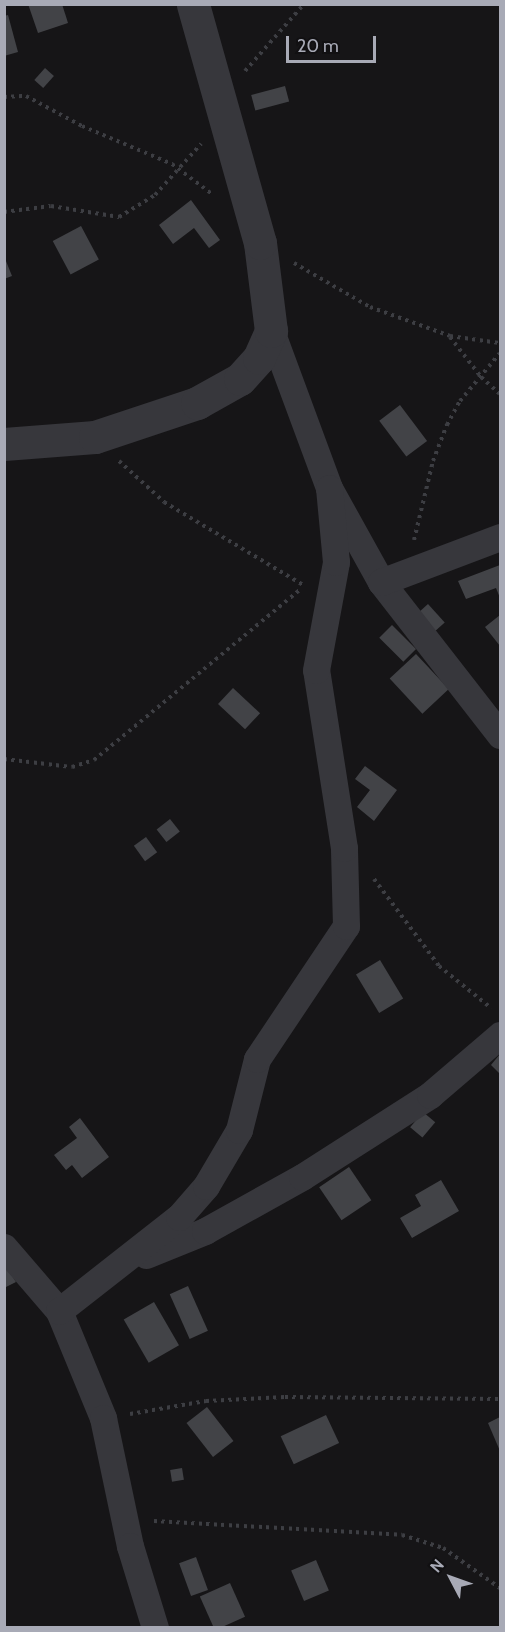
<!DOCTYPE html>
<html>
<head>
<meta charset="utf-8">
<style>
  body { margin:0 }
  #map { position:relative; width:505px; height:1632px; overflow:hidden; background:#161517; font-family:Cabin,sans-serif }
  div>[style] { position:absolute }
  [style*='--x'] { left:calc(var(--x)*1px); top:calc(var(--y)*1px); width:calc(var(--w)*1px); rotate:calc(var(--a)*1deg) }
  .building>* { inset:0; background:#424347; transform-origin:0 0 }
  .path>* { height:4px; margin-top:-2px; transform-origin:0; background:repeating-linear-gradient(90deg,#3d3e43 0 3px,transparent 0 7.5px) }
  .minor>* { height:27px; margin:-13.5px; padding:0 13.5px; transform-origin:13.5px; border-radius:13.5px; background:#37373c }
  .tertiary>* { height:33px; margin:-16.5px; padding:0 16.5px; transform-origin:16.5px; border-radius:16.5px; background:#37373c }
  span { translate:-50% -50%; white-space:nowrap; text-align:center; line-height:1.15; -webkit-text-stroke:6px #111012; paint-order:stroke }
  .frame { position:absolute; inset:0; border:6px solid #a8aab6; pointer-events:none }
  .north { position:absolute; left:421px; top:1548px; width:60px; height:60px; -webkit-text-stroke:4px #111012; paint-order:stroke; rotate:311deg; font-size:16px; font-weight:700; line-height:24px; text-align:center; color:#a8aab6 }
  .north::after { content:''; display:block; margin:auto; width:21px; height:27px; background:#a8aab6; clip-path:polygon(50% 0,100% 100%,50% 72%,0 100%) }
  .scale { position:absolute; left:286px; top:36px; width:90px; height:27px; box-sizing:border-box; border:3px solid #a8aab6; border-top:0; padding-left:8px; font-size:18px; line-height:21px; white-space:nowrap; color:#a8aab6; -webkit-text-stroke:4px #111012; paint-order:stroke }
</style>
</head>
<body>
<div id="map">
  <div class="building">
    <div style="clip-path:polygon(28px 4px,62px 4px,68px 23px,38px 33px)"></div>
    <div style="clip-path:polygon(8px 15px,18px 52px,4px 56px,4px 16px)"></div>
    <div style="left:45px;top:68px;width:12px;height:16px;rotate:42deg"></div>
    <div style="left:285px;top:86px;width:16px;height:35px;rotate:75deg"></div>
    <div style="clip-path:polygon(191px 200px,220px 240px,209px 248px,194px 228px,173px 244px,159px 225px)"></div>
    <div style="left:81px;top:226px;width:38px;height:32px;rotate:62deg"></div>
    <div style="clip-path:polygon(4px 256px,12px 276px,4px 279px)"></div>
    <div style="left:400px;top:405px;width:45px;height:26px;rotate:53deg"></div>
    <div style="clip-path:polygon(500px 565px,500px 598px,496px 588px,466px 599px,458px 581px)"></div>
    <div style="left:428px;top:604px;width:25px;height:15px;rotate:48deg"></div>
    <div style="clip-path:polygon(500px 615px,500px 646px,485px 627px)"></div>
    <div style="left:392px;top:625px;width:34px;height:18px;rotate:45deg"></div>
    <div style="left:416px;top:654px;width:48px;height:36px;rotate:47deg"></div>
    <div style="left:233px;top:688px;width:37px;height:22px;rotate:43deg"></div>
    <div style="clip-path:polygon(365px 766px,397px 790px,374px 821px,357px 807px,370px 790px,355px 779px)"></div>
    <div style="left:170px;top:819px;width:16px;height:17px;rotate:52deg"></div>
    <div style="left:146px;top:837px;width:19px;height:15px;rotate:54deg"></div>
    <div style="left:380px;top:960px;width:45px;height:28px;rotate:59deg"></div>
    <div style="clip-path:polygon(500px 1054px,500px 1074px,491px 1065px)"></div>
    <div style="left:423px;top:1112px;width:16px;height:20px;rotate:40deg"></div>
    <div style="clip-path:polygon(80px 1118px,109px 1157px,82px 1178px,72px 1165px,66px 1170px,54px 1155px,77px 1138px,69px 1127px)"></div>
    <div style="left:349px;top:1167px;width:40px;height:36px;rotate:56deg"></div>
    <div style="clip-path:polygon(441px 1180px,459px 1211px,412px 1238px,400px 1218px,421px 1206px,415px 1195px)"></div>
    <div style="clip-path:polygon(4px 1263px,16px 1282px,4px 1288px)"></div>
    <div style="left:188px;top:1286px;width:49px;height:20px;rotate:66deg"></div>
    <div style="left:154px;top:1302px;width:50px;height:35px;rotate:60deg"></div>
    <div style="left:207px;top:1407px;width:43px;height:26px;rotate:52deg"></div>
    <div style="left:326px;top:1415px;width:31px;height:50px;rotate:65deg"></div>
    <div style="clip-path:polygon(500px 1417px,500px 1451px,488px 1423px)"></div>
    <div style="left:182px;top:1468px;width:12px;height:12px;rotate:81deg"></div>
    <div style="left:196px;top:1557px;width:35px;height:18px;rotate:70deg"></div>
    <div style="left:316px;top:1560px;width:33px;height:27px;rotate:67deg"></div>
    <div style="left:230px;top:1583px;width:37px;height:33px;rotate:66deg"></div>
  </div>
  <div class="path">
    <div style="--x:245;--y:71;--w:89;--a:-48.6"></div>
    <div style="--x:4;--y:97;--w:22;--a:-3"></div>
    <div style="--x:26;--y:96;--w:64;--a:28.2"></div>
    <div style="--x:82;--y:126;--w:98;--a:22.9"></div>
    <div style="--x:172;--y:164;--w:50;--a:36.9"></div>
    <div style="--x:4;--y:212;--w:47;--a:-7.3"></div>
    <div style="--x:51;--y:206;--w:69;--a:9.2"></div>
    <div style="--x:119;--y:217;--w:42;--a:-31.4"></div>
    <div style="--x:155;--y:195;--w:69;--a:-48"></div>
    <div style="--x:294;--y:263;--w:88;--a:30.1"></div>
    <div style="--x:370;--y:307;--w:85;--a:19.9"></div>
    <div style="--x:450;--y:336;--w:50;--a:8"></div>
    <div style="--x:450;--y:337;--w:51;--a:52.2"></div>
    <div style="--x:481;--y:377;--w:25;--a:42"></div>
    <div style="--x:119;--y:461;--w:61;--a:42.3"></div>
    <div style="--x:164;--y:502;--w:162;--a:30.8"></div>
    <div style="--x:414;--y:540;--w:81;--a:-76.5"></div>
    <div style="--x:433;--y:461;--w:39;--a:-69"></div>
    <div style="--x:447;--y:425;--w:27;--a:-62"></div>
    <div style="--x:460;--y:401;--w:62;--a:-50.2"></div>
    <div style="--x:4;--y:759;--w:68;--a:6.7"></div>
    <div style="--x:72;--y:767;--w:23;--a:-18"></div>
    <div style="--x:94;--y:760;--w:268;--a:-39.6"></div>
    <div style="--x:374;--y:879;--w:109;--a:53.2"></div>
    <div style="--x:439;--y:966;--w:67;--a:38.9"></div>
    <div style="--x:130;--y:1414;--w:77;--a:-9.7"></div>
    <div style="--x:206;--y:1401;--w:79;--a:-2.9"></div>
    <div style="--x:285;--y:1397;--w:215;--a:0.5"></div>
    <div style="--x:154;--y:1521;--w:248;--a:3.2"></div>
    <div style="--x:402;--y:1535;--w:43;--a:17.6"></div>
    <div style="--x:443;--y:1548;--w:70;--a:35.1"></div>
  </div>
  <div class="minor">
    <div style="--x:271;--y:331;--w:167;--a:69.7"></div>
    <div style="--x:329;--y:488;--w:107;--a:61"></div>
    <div style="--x:381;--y:582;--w:194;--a:52.1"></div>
    <div style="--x:381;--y:582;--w:127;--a:-20.7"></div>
    <div style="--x:4;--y:1247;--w:84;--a:49.3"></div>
    <div style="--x:59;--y:1311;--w:116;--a:67.6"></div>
    <div style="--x:103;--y:1418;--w:131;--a:78.1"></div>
    <div style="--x:130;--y:1546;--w:86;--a:73"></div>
    <div style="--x:146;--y:1255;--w:64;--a:-22.1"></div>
    <div style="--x:205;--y:1231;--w:111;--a:-29.1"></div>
    <div style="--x:302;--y:1177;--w:152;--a:-32.6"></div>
    <div style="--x:430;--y:1095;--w:92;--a:-40.6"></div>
    <div style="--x:59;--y:1311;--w:152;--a:-38.1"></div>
    <div style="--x:179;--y:1217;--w:41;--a:-48.9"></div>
    <div style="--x:206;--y:1186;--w:65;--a:-59.5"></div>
    <div style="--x:239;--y:1130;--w:73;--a:-75.8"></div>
    <div style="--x:257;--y:1059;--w:160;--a:-56.2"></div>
    <div style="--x:346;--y:926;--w:78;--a:-91.5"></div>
    <div style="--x:344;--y:848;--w:180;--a:-98.9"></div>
    <div style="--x:316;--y:670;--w:110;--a:-79.5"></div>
    <div style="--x:336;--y:562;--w:74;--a:-95.4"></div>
  </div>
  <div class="tertiary">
    <div style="--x:4;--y:444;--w:91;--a:-4.4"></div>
    <div style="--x:95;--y:437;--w:108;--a:-18.4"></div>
    <div style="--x:197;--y:403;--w:49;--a:-29.2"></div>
    <div style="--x:240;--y:379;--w:28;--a:-48"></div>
    <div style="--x:259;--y:358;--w:30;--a:-66"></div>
    <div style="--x:271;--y:331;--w:89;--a:-97.1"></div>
    <div style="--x:260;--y:243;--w:248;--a:-105.7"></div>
  </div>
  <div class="frame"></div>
  <div class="north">N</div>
  <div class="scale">20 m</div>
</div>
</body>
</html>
